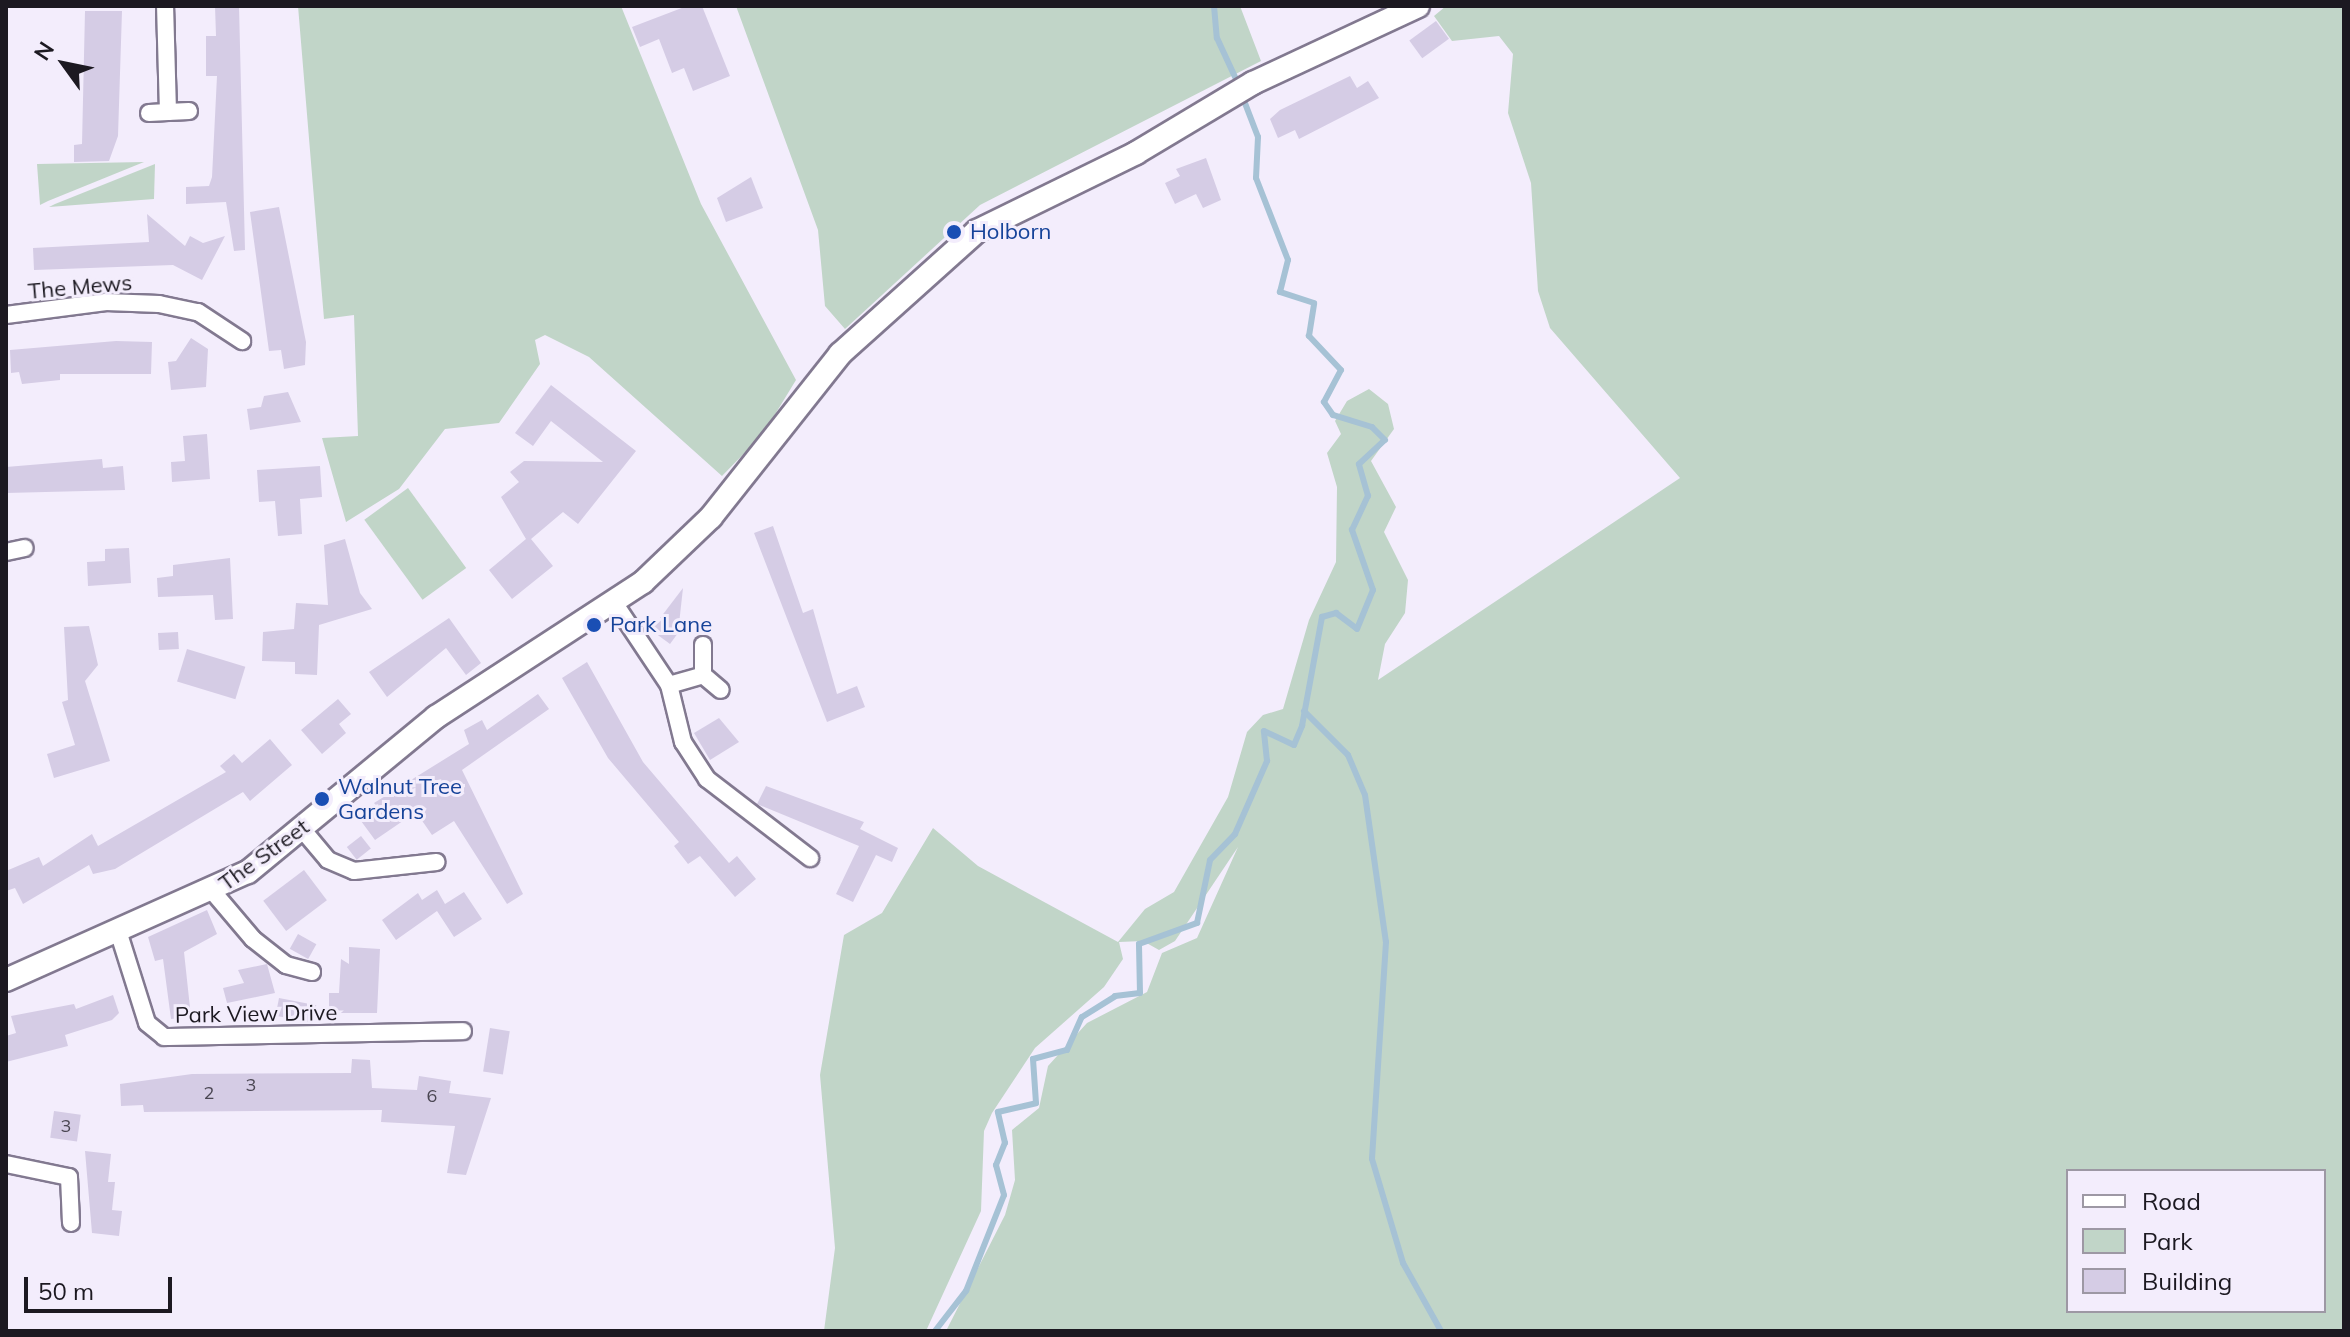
<!DOCTYPE html>
<html>
<head>
<meta charset="utf-8">
<style>
  body { margin:0 }
  #map { position:relative; width:2350px; height:1337px; overflow:hidden; background:#f3edfc; font-family:Mulish,sans-serif }
  div>[style] { position:absolute }
  [style*='--x'] { left:calc(var(--x)*1px); top:calc(var(--y)*1px); width:calc(var(--w)*1px); rotate:calc(var(--a)*1deg) }
  .green>* { inset:0; background:#c1d5c8; transform-origin:0 0 }
  .stream>* { height:6px; margin:-3px; padding:0 3px; transform-origin:3px; border-radius:3px; background:#a6c2d5 }
  .building>* { inset:0; background:#d5cce5; transform-origin:0 0 }
  .roads { filter:drop-shadow(2px 0 #827990) drop-shadow(-2px 0 #827990) drop-shadow(0 2px #827990) drop-shadow(0 -2px #827990) }
  .street>* { height:16px; margin:-8px; padding:0 8px; transform-origin:8px; border-radius:8px; background:#fff }
  .secondary>* { height:22px; margin:-11px; padding:0 11px; transform-origin:11px; border-radius:11px; background:#fff }
  .dots>* { width:22px; height:22px; translate:-50% -50%; box-sizing:border-box; border:4px solid #f3edfc; border-radius:50% }
  span { translate:-50% -50%; white-space:nowrap; text-align:center; line-height:1.15; -webkit-text-stroke:6px #f3edfc; paint-order:stroke }
  .number-label { font-size:18px; color:#4a4652 }
  .number-label span { -webkit-text-stroke-width:0 }
  .transit-label { font-size:22px; color:#164399 }
  .left { translate:0 -50%; text-align:left }
  .street-label { font-size:22px; color:#1c1921 }
  .frame { position:absolute; inset:0; border:8px solid #1c1921; pointer-events:none }
  .legend { position:absolute; left:2066px; top:1169px; width:260px; height:144px; box-sizing:border-box; background:#f3edfc; border:2px solid #9d98a4; margin:0; padding:10px 14px; list-style:none; font-size:24px; color:#1c1921 }
  .legend li { display:flex; align-items:center; gap:16px; height:40px }
  .legend b { width:40px; border:2px solid #9d98a4 }
  .north { position:absolute; left:24px; top:24px; width:80px; height:80px; -webkit-text-stroke:6px #f3edfc; paint-order:stroke; rotate:303deg; font-size:22px; font-weight:700; line-height:32px; text-align:center; color:#1c1921 }
  .north::after { content:''; display:block; margin:auto; width:28px; height:36px; background:#1c1921; clip-path:polygon(50% 0,100% 100%,50% 72%,0 100%) }
  .scale { position:absolute; left:24px; top:1277px; width:148px; height:36px; box-sizing:border-box; border:4px solid #1c1921; border-top:0; padding-left:10px; font-size:24px; line-height:28px; white-space:nowrap; color:#1c1921; -webkit-text-stroke:6px #f3edfc; paint-order:stroke }
</style>
</head>
<body>
<div id="map">
  <div class="green">
    <div style="clip-path:polygon(298px 6px,621px 6px,701px 204px,796px 380px,763px 434px,722px 476px,589px 357px,545px 335px,535px 340px,540px 364px,499px 423px,445px 429px,399px 489px,346px 522px,322px 438px,358px 436px,354px 315px,324px 319px)"></div>
    <div style="clip-path:polygon(736px 6px,1240px 6px,1261px 61px,980px 205px,845px 329px,825px 306px,818px 230px)"></div>
    <div style="clip-path:polygon(evenodd,1446px 6px,2344px 6px,2344px 1331px,946px 1331px,1005px 1215px,1015px 1180px,1012px 1130px,1039px 1108px,1048px 1066px,1087px 1023px,1147px 992px,1162px 953px,1197px 938px,1238px 847px,1175px 941px,1159px 950px,1143px 941px,1119px 942px,1123px 959px,1104px 987px,1035px 1048px,992px 1113px,984px 1131px,981px 1211px,926px 1331px,824px 1331px,835px 1248px,820px 1075px,844px 935px,882px 913px,933px 828px,978px 866px,1118px 942px,1145px 909px,1174px 892px,1228px 797px,1247px 732px,1263px 715px,1283px 709px,1309px 620px,1336px 562px,1337px 487px,1327px 453px,1341px 434px,1335px 421px,1347px 401px,1369px 389px,1388px 404px,1394px 429px,1371px 461px,1396px 507px,1384px 532px,1408px 580px,1405px 613px,1385px 644px,1378px 680px,1680px 478px,1550px 328px,1538px 291px,1531px 183px,1508px 113px,1513px 54px,1499px 36px,1452px 41px,1434px 16px,1446px 6px,2068px 1171px,2324px 1171px,2324px 1311px,2068px 1311px,2068px 1171px)"></div>
    <div style="clip-path:polygon(144px 162px,48px 201px,40px 205px,37px 164px)"></div>
    <div style="clip-path:polygon(155px 164px,154px 199px,49px 207px,55px 204px)"></div>
    <div style="left:408px;top:488px;width:99px;height:54px;rotate:54deg"></div>
  </div>
  <div class="stream">
    <div style="--x:1214;--y:6;--w:32;--a:85"></div>
    <div style="--x:1217;--y:38;--w:43;--a:65.2"></div>
    <div style="--x:1304;--y:711;--w:62;--a:45"></div>
    <div style="--x:1348;--y:755;--w:43;--a:67"></div>
    <div style="--x:1365;--y:795;--w:148;--a:81.9"></div>
    <div style="--x:1386;--y:942;--w:217;--a:93.7"></div>
    <div style="--x:1372;--y:1159;--w:109;--a:73.4"></div>
    <div style="--x:1403;--y:1263;--w:78;--a:60.8"></div>
    <div style="--x:935;--y:1331;--w:51;--a:-52.2"></div>
    <div style="--x:966;--y:1291;--w:103;--a:-68.4"></div>
    <div style="--x:1004;--y:1195;--w:31;--a:-105"></div>
    <div style="--x:996;--y:1165;--w:24;--a:-68"></div>
    <div style="--x:1005;--y:1143;--w:32;--a:-103"></div>
    <div style="--x:998;--y:1112;--w:39;--a:-13"></div>
    <div style="--x:1036;--y:1103;--w:44;--a:-93.9"></div>
    <div style="--x:1033;--y:1059;--w:35;--a:-15"></div>
    <div style="--x:1067;--y:1050;--w:36;--a:-66"></div>
    <div style="--x:1082;--y:1017;--w:39;--a:-32"></div>
    <div style="--x:1115;--y:996;--w:25;--a:-7"></div>
    <div style="--x:1140;--y:993;--w:49;--a:-91.2"></div>
    <div style="--x:1139;--y:944;--w:62;--a:-19.9"></div>
    <div style="--x:1197;--y:923;--w:64;--a:-78.3"></div>
    <div style="--x:1210;--y:860;--w:36;--a:-46"></div>
    <div style="--x:1235;--y:834;--w:80;--a:-66.3"></div>
    <div style="--x:1267;--y:761;--w:30;--a:-96"></div>
    <div style="--x:1264;--y:731;--w:33;--a:25"></div>
    <div style="--x:1294;--y:745;--w:21;--a:-67"></div>
    <div style="--x:1302;--y:726;--w:111;--a:-79.6"></div>
    <div style="--x:1322;--y:617;--w:15;--a:-16"></div>
    <div style="--x:1336;--y:613;--w:26;--a:37"></div>
    <div style="--x:1357;--y:629;--w:42;--a:-67.7"></div>
    <div style="--x:1373;--y:590;--w:64;--a:-109.3"></div>
    <div style="--x:1352;--y:530;--w:38;--a:-65"></div>
    <div style="--x:1368;--y:496;--w:33;--a:-106"></div>
    <div style="--x:1359;--y:464;--w:35;--a:-43"></div>
    <div style="--x:1385;--y:440;--w:18;--a:-135"></div>
    <div style="--x:1372;--y:427;--w:41;--a:-162.9"></div>
    <div style="--x:1333;--y:415;--w:16;--a:-125"></div>
    <div style="--x:1324;--y:402;--w:36;--a:-62"></div>
    <div style="--x:1341;--y:370;--w:47;--a:-133.3"></div>
    <div style="--x:1309;--y:336;--w:33;--a:-81"></div>
    <div style="--x:1314;--y:303;--w:36;--a:-162"></div>
    <div style="--x:1280;--y:292;--w:33;--a:-76"></div>
    <div style="--x:1288;--y:260;--w:88;--a:-111.3"></div>
    <div style="--x:1256;--y:178;--w:41;--a:-87.2"></div>
    <div style="--x:1258;--y:137;--w:39;--a:-111"></div>
  </div>
  <div class="building">
    <div style="clip-path:polygon(215px 6px,239px 6px,245px 250px,234px 251px,226px 202px,186px 204px,186px 187px,209px 186px,212px 177px,217px 76px,206px 76px,206px 36px,216px 36px)"></div>
    <div style="clip-path:polygon(687px 6px,702px 6px,730px 76px,693px 91px,684px 68px,672px 73px,659px 39px,640px 47px,632px 27px)"></div>
    <div style="clip-path:polygon(85px 11px,122px 11px,118px 136px,109px 161px,74px 162px,74px 145px,82px 144px)"></div>
    <div style="left:1436px;top:21px;width:22px;height:33px;rotate:54deg"></div>
    <div style="clip-path:polygon(1350px 76px,1357px 88px,1368px 81px,1379px 98px,1299px 139px,1295px 130px,1278px 138px,1270px 119px,1280px 110px)"></div>
    <div style="clip-path:polygon(1206px 158px,1221px 200px,1203px 208px,1196px 194px,1175px 204px,1165px 183px,1180px 176px,1176px 169px)"></div>
    <div style="clip-path:polygon(751px 177px,763px 208px,726px 222px,717px 198px)"></div>
    <div style="clip-path:polygon(279px 207px,306px 342px,305px 365px,284px 369px,281px 350px,269px 351px,250px 212px)"></div>
    <div style="clip-path:polygon(147px 214px,185px 246px,190px 236px,203px 243px,225px 236px,202px 280px,173px 265px,34px 270px,33px 248px,149px 242px)"></div>
    <div style="clip-path:polygon(191px 338px,208px 349px,206px 387px,171px 390px,168px 362px,176px 361px)"></div>
    <div style="clip-path:polygon(116px 341px,152px 342px,151px 374px,60px 374px,60px 380px,22px 384px,19px 372px,11px 373px,10px 350px)"></div>
    <div style="clip-path:polygon(551px 385px,636px 451px,578px 524px,563px 512px,531px 539px,553px 566px,512px 599px,489px 570px,526px 539px,501px 497px,519px 482px,510px 472px,524px 461px,603px 462px,551px 421px,533px 446px,515px 433px)"></div>
    <div style="clip-path:polygon(288px 392px,301px 422px,250px 430px,247px 409px,261px 407px,264px 396px)"></div>
    <div style="clip-path:polygon(207px 434px,210px 479px,172px 482px,171px 462px,185px 461px,183px 436px)"></div>
    <div style="clip-path:polygon(102px 459px,103px 468px,123px 466px,125px 490px,6px 493px,6px 467px)"></div>
    <div style="clip-path:polygon(320px 466px,322px 497px,300px 499px,302px 534px,278px 536px,275px 501px,259px 502px,257px 470px)"></div>
    <div style="clip-path:polygon(773px 526px,803px 613px,813px 609px,837px 694px,857px 686px,865px 707px,827px 722px,754px 533px)"></div>
    <div style="clip-path:polygon(345px 539px,360px 593px,372px 609px,319px 625px,317px 675px,295px 674px,295px 662px,262px 661px,263px 632px,294px 629px,296px 603px,328px 605px,324px 545px)"></div>
    <div style="clip-path:polygon(129px 548px,131px 583px,88px 586px,87px 562px,105px 561px,105px 549px)"></div>
    <div style="clip-path:polygon(230px 558px,233px 619px,215px 620px,213px 595px,158px 597px,157px 578px,173px 576px,173px 565px)"></div>
    <div style="clip-path:polygon(683px 588px,678px 633px,670px 644px,651px 630px)"></div>
    <div style="clip-path:polygon(449px 618px,481px 663px,466px 675px,446px 648px,387px 697px,369px 672px)"></div>
    <div style="clip-path:polygon(89px 626px,98px 665px,85px 681px,110px 761px,54px 778px,47px 754px,75px 745px,62px 702px,68px 700px,64px 627px)"></div>
    <div style="left:178px;top:632px;width:17px;height:20px;rotate:87deg"></div>
    <div style="left:187px;top:649px;width:61px;height:34px;rotate:17deg"></div>
    <div style="clip-path:polygon(587px 662px,643px 762px,729px 863px,737px 856px,756px 879px,735px 897px,700px 856px,688px 864px,674px 846px,679px 842px,608px 758px,562px 678px)"></div>
    <div style="clip-path:polygon(538px 694px,549px 709px,462px 770px,523px 894px,507px 904px,454px 821px,432px 835px,416px 812px,375px 840px,361px 821px,379px 809px,374px 803px,469px 744px,464px 730px,482px 720px,487px 730px)"></div>
    <div style="clip-path:polygon(338px 699px,351px 714px,339px 724px,346px 733px,322px 754px,301px 730px)"></div>
    <div style="clip-path:polygon(719px 718px,739px 742px,710px 760px,694px 733px)"></div>
    <div style="clip-path:polygon(270px 739px,292px 765px,250px 801px,243px 792px,115px 869px,93px 874px,89px 865px,23px 904px,15px 888px,6px 891px,6px 871px,39px 857px,43px 866px,92px 834px,98px 846px,226px 772px,220px 766px,234px 754px,242px 763px)"></div>
    <div style="clip-path:polygon(766px 786px,864px 822px,860px 829px,898px 848px,892px 862px,876px 855px,853px 902px,836px 894px,859px 846px,757px 804px)"></div>
    <div style="left:361px;top:836px;width:16px;height:18px;rotate:52deg"></div>
    <div style="left:304px;top:870px;width:38px;height:51px;rotate:53deg"></div>
    <div style="clip-path:polygon(437px 890px,445px 904px,464px 892px,482px 919px,454px 937px,437px 911px,396px 940px,382px 920px,418px 893px,422px 900px)"></div>
    <div style="clip-path:polygon(207px 910px,217px 934px,184px 952px,191px 1017px,171px 1019px,163px 959px,155px 961px,148px 937px)"></div>
    <div style="left:298px;top:934px;width:21px;height:17px;rotate:29deg"></div>
    <div style="clip-path:polygon(349px 947px,380px 949px,377px 1013px,329px 1013px,329px 993px,339px 993px,341px 959px,349px 964px)"></div>
    <div style="clip-path:polygon(267px 964px,275px 993px,227px 1003px,223px 988px,244px 983px,238px 970px)"></div>
    <div style="clip-path:polygon(113px 995px,119px 1013px,112px 1020px,65px 1035px,68px 1046px,6px 1062px,6px 1036px,16px 1033px,11px 1016px,74px 1004px,76px 1009px)"></div>
    <div style="left:279px;top:998px;width:38px;height:18px;rotate:11deg"></div>
    <div style="left:490px;top:1028px;width:20px;height:44px;rotate:9deg"></div>
    <div style="clip-path:polygon(352px 1059px,370px 1060px,372px 1088px,417px 1090px,419px 1076px,451px 1081px,449px 1093px,491px 1098px,466px 1175px,447px 1173px,455px 1126px,381px 1122px,382px 1110px,144px 1112px,143px 1105px,121px 1106px,120px 1084px,192px 1074px,351px 1073px)"></div>
    <div style="left:54px;top:1111px;width:27px;height:27px;rotate:8deg"></div>
    <div style="clip-path:polygon(85px 1151px,111px 1154px,108px 1182px,115px 1182px,112px 1210px,122px 1211px,119px 1236px,92px 1233px)"></div>
  </div>
  <div class="roads">
    <div class="street">
      <div style="--x:168;--y:112;--w:21;--a:-3"></div>
      <div style="--x:149;--y:113;--w:19;--a:-3"></div>
      <div style="--x:168;--y:112;--w:106;--a:-91.6"></div>
      <div style="--x:6;--y:315;--w:101;--a:-7.4"></div>
      <div style="--x:106;--y:302;--w:53;--a:2.2"></div>
      <div style="--x:159;--y:304;--w:40;--a:12"></div>
      <div style="--x:198;--y:312;--w:53;--a:33.4"></div>
      <div style="--x:6;--y:552;--w:19;--a:-12"></div>
      <div style="--x:615;--y:604;--w:97;--a:56.3"></div>
      <div style="--x:669;--y:685;--w:59;--a:76.2"></div>
      <div style="--x:683;--y:742;--w:44;--a:57"></div>
      <div style="--x:707;--y:779;--w:130;--a:37.5"></div>
      <div style="--x:703;--y:645;--w:30;--a:90"></div>
      <div style="--x:703;--y:675;--w:23;--a:40"></div>
      <div style="--x:669;--y:685;--w:35;--a:-16"></div>
      <div style="--x:302;--y:829;--w:40;--a:50"></div>
      <div style="--x:328;--y:860;--w:28;--a:23"></div>
      <div style="--x:354;--y:871;--w:83;--a:-6.2"></div>
      <div style="--x:214;--y:893;--w:60;--a:49.7"></div>
      <div style="--x:253;--y:939;--w:42;--a:38.2"></div>
      <div style="--x:286;--y:965;--w:27;--a:15"></div>
      <div style="--x:119;--y:934;--w:93;--a:72.5"></div>
      <div style="--x:147;--y:1023;--w:22;--a:39"></div>
      <div style="--x:164;--y:1037;--w:299;--a:-1.1"></div>
      <div style="--x:6;--y:1164;--w:64;--a:11.7"></div>
      <div style="--x:69;--y:1177;--w:46;--a:87.5"></div>
    </div>
    <div class="secondary">
      <div style="--x:6;--y:980;--w:265;--a:-24.1"></div>
      <div style="--x:248;--y:872;--w:244;--a:-39.5"></div>
      <div style="--x:436;--y:717;--w:247;--a:-33.1"></div>
      <div style="--x:643;--y:582;--w:94;--a:-43.7"></div>
      <div style="--x:711;--y:517;--w:208;--a:-51.6"></div>
      <div style="--x:840;--y:354;--w:184;--a:-41.9"></div>
      <div style="--x:977;--y:231;--w:177;--a:-26.1"></div>
      <div style="--x:1136;--y:153;--w:136;--a:-30.9"></div>
      <div style="--x:1253;--y:83;--w:182;--a:-25"></div>
    </div>
  </div>
  <div class="dots">
    <div style="left:954px;top:232px;background:#1a4fb4"></div>
    <div style="left:594px;top:625px;background:#1a4fb4"></div>
    <div style="left:322px;top:799px;background:#1a4fb4"></div>
  </div>
  <div class="number-label">
    <span style="left:251px;top:1085px">3</span>
    <span style="left:209px;top:1093px">2</span>
    <span style="left:432px;top:1096px">6</span>
    <span style="left:66px;top:1126px">3</span>
  </div>
  <div class="transit-label">
    <span class="left" style="left:970px;top:232px">Holborn</span>
    <span class="left" style="left:610px;top:625px">Park Lane</span>
    <span class="left" style="left:338px;top:799px">Walnut Tree<br>Gardens</span>
  </div>
  <div class="street-label">
    <span style="left:80px;top:287px;rotate:-5deg">The Mews</span>
    <span style="left:264px;top:855px;rotate:-36deg">The Street</span>
    <span style="left:256px;top:1014px;rotate:-1deg">Park View Drive</span>
  </div>
  <div class="frame"></div>
  <ul class="legend">
  <li><b style="height:10px;background:#fff"></b>Road</li>
  <li><b style="height:22px;background:#c1d5c8"></b>Park</li>
  <li><b style="height:22px;background:#d5cce5"></b>Building</li>
  </ul>
  <div class="north">N</div>
  <div class="scale">50 m</div>
</div>
</body>
</html>
